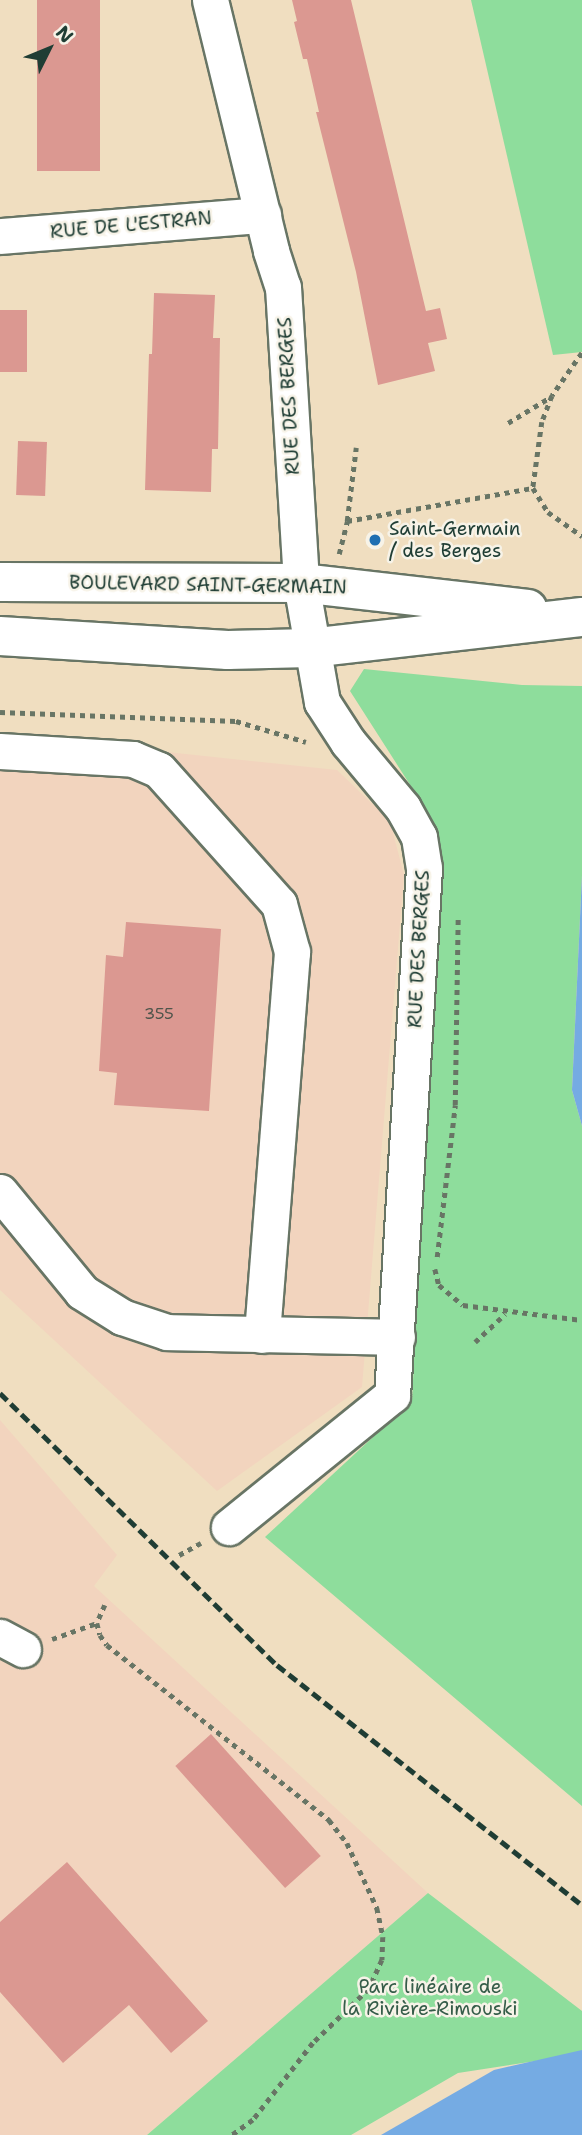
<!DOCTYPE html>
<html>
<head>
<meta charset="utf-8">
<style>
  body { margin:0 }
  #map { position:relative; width:582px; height:2135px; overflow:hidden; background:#f0dec0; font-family:"Shantell Sans",sans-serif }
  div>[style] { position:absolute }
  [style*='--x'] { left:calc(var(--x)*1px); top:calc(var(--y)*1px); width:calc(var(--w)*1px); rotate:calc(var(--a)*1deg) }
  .built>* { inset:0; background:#f2d4be }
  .green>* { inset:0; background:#8edd9c }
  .water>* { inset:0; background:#75abe3 }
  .building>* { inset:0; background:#db9891; transform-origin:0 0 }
  .path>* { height:4.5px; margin-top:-2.25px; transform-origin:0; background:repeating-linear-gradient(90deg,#687565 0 5px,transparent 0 10px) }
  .roads { filter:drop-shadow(2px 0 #687565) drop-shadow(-2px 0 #687565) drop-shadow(0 2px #687565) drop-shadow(0 -2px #687565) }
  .minor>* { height:35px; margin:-17.5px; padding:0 17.5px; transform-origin:17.5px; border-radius:17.5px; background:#fff }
  .major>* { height:38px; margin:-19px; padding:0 19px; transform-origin:19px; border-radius:19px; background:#fff }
  .rail>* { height:5px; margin-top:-2.5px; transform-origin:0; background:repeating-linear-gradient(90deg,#1f3d34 0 10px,transparent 0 15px) }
  .dots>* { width:19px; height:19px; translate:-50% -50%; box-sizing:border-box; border:4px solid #f7f3e8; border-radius:50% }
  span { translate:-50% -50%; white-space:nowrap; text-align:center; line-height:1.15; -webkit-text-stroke:5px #f7f3e8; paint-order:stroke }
  .number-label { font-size:16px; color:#4e544b }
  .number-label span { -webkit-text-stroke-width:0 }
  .street-label { font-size:19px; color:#1f3d34 }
  .poi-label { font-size:19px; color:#1f3d34 }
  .left { translate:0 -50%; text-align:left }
  .park-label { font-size:19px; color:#355d49 }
  .north { position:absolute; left:14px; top:14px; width:70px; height:70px; -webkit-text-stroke:5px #f7f3e8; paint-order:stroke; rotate:47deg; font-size:19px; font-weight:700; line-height:28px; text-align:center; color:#1f3d34 }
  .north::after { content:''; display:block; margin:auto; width:24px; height:32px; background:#1f3d34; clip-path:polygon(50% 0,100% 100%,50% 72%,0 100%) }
</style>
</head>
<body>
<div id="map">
  <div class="built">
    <div style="clip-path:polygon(0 741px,92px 744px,337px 770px,390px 821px,404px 875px,362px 1387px,217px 1491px,0 1290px)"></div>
    <div style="clip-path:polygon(0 1420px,117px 1555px,94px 1586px,428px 1893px,147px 2135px,0 2135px)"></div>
  </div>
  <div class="green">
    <div style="clip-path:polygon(471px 0,582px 0,582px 352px,553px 355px)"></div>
    <div style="clip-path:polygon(364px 669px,522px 685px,582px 686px,582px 875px,572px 1090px,582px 1126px,582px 1806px,265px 1537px,412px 1401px,439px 861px,430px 816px,350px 691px)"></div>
    <div style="clip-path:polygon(428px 1893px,582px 2011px,582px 2054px,458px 2073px,351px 2135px,147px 2135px)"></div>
  </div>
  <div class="water">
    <div style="clip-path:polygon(582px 875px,582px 1126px,572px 1090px)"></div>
    <div style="clip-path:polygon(582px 2050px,582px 2135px,381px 2135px,494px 2070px)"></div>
  </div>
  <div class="building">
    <div style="left:37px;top:0;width:63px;height:171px"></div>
    <div style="clip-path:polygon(292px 0,351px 0,426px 311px,440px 308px,447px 339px,428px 343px,435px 371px,378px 385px,356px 272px,316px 112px,319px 112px,307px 59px,303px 59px,294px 22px,297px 21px)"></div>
    <div style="clip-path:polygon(154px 293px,215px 295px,213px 338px,220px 338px,218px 449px,212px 449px,211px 492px,145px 490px,149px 354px,152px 354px)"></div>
    <div style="left:0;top:310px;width:27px;height:62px"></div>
    <div style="left:18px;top:441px;width:29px;height:54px;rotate:2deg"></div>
    <div style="clip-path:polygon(126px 922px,221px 929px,209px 1111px,114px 1105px,117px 1073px,99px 1071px,106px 955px,123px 957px)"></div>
    <div style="left:211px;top:1734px;width:164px;height:48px;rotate:48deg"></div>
    <div style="clip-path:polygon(67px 1862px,208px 2021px,171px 2053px,129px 2005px,63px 2063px,0 1992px,0 1922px)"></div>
  </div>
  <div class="path">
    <div style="--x:582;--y:353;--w:52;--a:124.9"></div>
    <div style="--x:552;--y:396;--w:28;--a:111"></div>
    <div style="--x:542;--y:422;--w:67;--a:97.8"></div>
    <div style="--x:533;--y:488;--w:28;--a:58"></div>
    <div style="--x:548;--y:512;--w:42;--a:35.2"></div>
    <div style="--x:508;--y:423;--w:52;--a:-31.5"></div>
    <div style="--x:347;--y:521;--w:74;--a:-83"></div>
    <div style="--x:339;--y:554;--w:34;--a:-76"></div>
    <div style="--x:347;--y:521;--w:189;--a:-10.1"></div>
    <div style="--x:0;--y:712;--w:236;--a:2.2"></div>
    <div style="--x:236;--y:721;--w:73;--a:16.7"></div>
    <div style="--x:437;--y:1257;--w:153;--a:-83.2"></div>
    <div style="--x:455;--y:1105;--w:188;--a:-89.1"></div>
    <div style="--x:435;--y:1269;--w:16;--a:76"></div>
    <div style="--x:439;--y:1285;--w:31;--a:40"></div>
    <div style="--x:463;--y:1305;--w:120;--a:7.2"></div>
    <div style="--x:475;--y:1342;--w:41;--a:-43"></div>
    <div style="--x:179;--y:1555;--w:25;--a:-29"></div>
    <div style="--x:105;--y:1605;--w:20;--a:114"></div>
    <div style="--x:97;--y:1623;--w:12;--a:76"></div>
    <div style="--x:100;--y:1635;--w:12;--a:55"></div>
    <div style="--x:107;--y:1645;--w:283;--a:38.2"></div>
    <div style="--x:329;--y:1820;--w:29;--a:52"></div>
    <div style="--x:347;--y:1843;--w:72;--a:65.2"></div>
    <div style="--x:377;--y:1908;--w:30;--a:78"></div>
    <div style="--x:383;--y:1937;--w:23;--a:92"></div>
    <div style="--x:382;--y:1960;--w:32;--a:114"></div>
    <div style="--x:369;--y:1989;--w:78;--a:136"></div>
    <div style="--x:313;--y:2043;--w:98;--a:127.9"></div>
    <div style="--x:253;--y:2120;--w:26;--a:144"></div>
    <div style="--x:52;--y:1639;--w:48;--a:-19.6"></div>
  </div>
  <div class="roads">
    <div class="minor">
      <div style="--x:210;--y:0;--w:258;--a:76.3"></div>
      <div style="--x:271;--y:251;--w:38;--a:72"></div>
      <div style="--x:283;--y:287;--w:297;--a:86.5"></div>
      <div style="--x:301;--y:583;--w:121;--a:80"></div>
      <div style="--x:322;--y:702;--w:48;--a:57"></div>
      <div style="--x:348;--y:742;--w:86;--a:50.2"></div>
      <div style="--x:403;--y:808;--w:33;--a:61"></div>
      <div style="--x:419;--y:837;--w:31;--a:81"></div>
      <div style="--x:424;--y:868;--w:528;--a:93.47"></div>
      <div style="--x:392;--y:1395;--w:210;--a:141"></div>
      <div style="--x:0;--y:236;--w:264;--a:-4.6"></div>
      <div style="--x:0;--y:751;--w:133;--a:3.4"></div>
      <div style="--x:133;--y:759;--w:28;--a:23"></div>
      <div style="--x:159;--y:770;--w:180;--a:48.2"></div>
      <div style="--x:279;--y:904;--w:50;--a:74.8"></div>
      <div style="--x:292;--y:952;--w:384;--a:94.5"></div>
      <div style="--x:0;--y:1192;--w:129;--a:50.6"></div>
      <div style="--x:82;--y:1292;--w:47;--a:32"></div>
      <div style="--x:122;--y:1317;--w:47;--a:18.4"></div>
      <div style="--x:167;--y:1332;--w:230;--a:1.2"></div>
      <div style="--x:0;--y:1637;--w:26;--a:28"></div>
    </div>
    <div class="major">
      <div style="--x:0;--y:582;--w:301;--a:0.2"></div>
      <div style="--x:301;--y:583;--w:228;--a:6.5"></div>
      <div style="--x:0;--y:636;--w:228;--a:3.5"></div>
      <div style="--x:228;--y:650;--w:82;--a:-1.4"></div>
      <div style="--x:310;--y:648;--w:274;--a:-6.5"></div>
    </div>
  </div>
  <div class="rail">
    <div style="--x:0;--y:1393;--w:388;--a:44.5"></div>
    <div style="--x:277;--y:1665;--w:388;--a:38.2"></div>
  </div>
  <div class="dots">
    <div style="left:375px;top:540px;background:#1f6fb2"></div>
  </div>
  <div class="number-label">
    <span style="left:159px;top:1014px">355</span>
  </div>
  <div class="street-label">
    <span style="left:131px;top:225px;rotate:-5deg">RUE DE L'ESTRAN</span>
    <span style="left:289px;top:396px;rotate:-93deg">RUE DES BERGES</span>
    <span style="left:208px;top:585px;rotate:1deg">BOULEVARD SAINT-GERMAIN</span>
    <span style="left:419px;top:949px;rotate:-87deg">RUE DES BERGES</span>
  </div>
  <div class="poi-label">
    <span class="left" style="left:389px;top:540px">Saint-Germain<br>/ des Berges</span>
  </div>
  <div class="park-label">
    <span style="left:430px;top:1998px">Parc linéaire de<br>la Rivière-Rimouski</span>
  </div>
  <div class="north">N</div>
</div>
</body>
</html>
